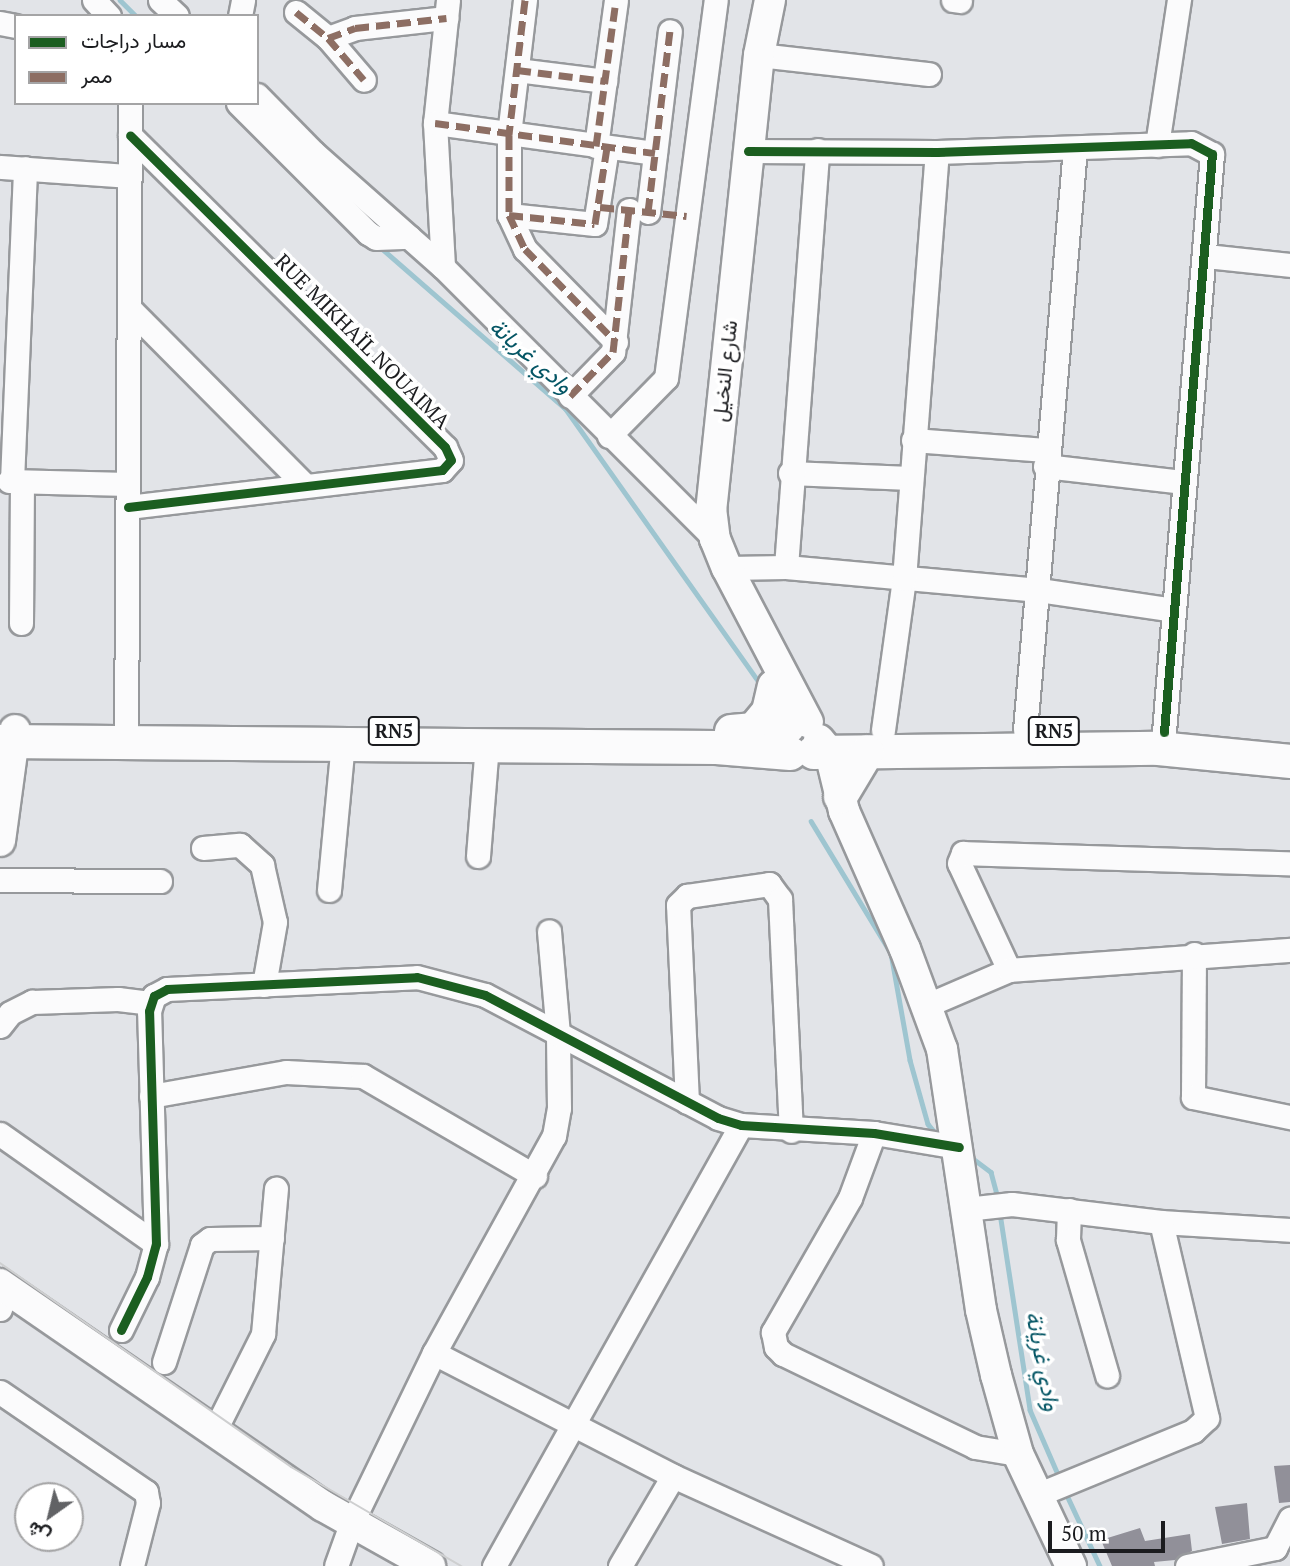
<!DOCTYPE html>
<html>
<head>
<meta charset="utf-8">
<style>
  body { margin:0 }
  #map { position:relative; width:1290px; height:1566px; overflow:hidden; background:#e2e4e8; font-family:"PT Serif",Vazirmatn,serif }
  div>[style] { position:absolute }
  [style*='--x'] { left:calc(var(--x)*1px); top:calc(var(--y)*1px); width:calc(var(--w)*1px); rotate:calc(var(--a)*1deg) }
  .stream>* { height:4.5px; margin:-2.25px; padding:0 2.25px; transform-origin:2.25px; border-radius:2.25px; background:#9ec5d0 }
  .building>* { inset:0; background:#919099 }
  .roads { filter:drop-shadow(2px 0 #97999c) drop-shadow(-2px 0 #97999c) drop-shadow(0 2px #97999c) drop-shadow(0 -2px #97999c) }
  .minor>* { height:23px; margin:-11.5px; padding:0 11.5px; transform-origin:11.5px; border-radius:11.5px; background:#fbfbfc }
  .major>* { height:30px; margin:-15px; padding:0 15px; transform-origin:15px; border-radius:15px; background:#fbfbfc }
  .highway>* { height:33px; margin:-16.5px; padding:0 16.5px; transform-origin:16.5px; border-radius:16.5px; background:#fbfbfc }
  .tram>* { height:2px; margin:-1px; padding:0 1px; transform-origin:1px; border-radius:1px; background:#cecfd0 }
  .quiet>* { height:7px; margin-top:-3.5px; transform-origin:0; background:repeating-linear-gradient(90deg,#8d6e63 0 14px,transparent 0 21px) }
  .cycleway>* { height:9px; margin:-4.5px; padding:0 4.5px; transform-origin:4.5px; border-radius:4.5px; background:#1b5e20 }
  span { translate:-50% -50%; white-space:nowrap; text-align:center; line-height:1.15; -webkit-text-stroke:7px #fff; paint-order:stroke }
  .shield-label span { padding:2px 5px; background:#fff; border:2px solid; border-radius:5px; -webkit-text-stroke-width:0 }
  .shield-label { font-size:19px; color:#1b1c1f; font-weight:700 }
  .street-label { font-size:21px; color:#1b1c1f }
  .water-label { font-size:23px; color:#055665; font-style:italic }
  .legend { position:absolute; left:14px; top:14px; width:245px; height:91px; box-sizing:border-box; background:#fff; border:2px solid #a4a4a5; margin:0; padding:9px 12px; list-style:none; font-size:21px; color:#1b1c1f }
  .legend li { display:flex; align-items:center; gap:14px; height:35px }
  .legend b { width:35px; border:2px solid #a4a4a5 }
  .north { position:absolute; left:14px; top:1482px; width:70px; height:70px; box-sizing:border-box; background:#fff; border:2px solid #a4a4a5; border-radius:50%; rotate:214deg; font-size:19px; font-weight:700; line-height:28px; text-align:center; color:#1b1c1f }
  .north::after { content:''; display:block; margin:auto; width:24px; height:32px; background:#616265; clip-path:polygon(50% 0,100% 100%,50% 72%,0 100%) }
  .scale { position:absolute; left:1048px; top:1521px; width:117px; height:32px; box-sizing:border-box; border:4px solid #1b1c1f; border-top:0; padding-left:9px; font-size:21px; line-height:24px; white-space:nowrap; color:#1b1c1f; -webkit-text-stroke:5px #fff; paint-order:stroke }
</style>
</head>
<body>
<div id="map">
  <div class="stream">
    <div style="--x:120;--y:0;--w:23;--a:45"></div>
    <div style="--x:379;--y:246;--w:247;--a:41.1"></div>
    <div style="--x:565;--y:408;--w:337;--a:54.7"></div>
    <div style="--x:811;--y:821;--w:154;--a:58.8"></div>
    <div style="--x:891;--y:953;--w:109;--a:79.9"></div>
    <div style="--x:910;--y:1060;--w:66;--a:74.3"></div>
    <div style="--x:928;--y:1124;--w:13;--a:51"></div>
    <div style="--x:975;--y:1160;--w:20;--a:37"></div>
    <div style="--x:991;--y:1172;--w:27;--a:75"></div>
    <div style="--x:1000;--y:1213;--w:199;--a:81.3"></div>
    <div style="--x:1030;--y:1410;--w:75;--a:66.5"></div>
    <div style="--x:1065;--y:1491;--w:83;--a:65"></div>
  </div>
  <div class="building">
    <div style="clip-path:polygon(1290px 1465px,1290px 1502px,1279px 1503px,1274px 1466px)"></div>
    <div style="clip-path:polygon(1247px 1503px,1250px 1539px,1222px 1544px,1215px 1507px)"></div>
    <div style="clip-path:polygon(1140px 1528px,1145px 1541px,1190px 1534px,1192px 1551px,1175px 1560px,1154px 1562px,1155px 1566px,1112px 1566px,1101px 1540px)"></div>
  </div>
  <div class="roads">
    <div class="minor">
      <div style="--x:94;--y:0;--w:22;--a:47"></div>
      <div style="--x:160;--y:0;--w:23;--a:43"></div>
      <div style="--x:448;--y:0;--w:124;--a:96"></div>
      <div style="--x:435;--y:123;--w:144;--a:86.8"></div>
      <div style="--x:443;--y:267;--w:385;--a:45"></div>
      <div style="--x:525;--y:0;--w:136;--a:96.8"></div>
      <div style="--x:509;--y:135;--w:80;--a:90"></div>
      <div style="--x:509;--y:215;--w:38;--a:65"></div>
      <div style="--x:525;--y:249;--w:130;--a:45.6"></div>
      <div style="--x:953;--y:0;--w:7;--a:8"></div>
      <div style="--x:296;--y:12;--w:41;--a:39.1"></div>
      <div style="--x:328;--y:38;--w:55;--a:49.4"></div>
      <div style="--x:240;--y:16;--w:16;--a:-79"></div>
      <div style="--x:0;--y:23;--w:16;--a:11"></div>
      <div style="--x:328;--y:38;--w:29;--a:-20"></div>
      <div style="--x:355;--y:28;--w:92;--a:-6.3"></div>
      <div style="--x:759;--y:55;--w:171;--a:6.4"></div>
      <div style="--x:517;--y:70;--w:89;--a:7.1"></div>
      <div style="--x:257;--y:95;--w:80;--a:45.5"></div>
      <div style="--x:313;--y:152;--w:174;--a:41.5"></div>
      <div style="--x:238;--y:103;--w:184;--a:45"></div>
      <div style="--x:368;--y:233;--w:9;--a:32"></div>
      <div style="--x:376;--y:238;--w:33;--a:-2"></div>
      <div style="--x:435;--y:123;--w:222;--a:7.8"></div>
      <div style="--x:1157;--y:145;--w:147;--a:-81.4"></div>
      <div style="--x:596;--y:146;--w:147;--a:-82.2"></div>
      <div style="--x:748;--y:151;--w:189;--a:0.3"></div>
      <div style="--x:937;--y:152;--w:254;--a:-2"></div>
      <div style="--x:1191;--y:143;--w:24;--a:28"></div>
      <div style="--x:1212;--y:154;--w:580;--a:94.75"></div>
      <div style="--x:0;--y:167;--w:130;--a:4"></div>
      <div style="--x:648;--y:212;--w:182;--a:-83.1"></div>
      <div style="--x:509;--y:215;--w:86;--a:6"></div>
      <div style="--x:595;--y:224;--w:78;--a:-81.1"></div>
      <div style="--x:1206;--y:256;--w:84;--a:6.1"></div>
      <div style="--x:131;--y:310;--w:245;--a:45.2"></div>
      <div style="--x:570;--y:396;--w:62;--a:-45.7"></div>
      <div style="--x:613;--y:352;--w:143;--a:-83.6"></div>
      <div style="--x:609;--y:436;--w:81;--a:-45.5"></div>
      <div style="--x:666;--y:378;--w:381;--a:-82.5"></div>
      <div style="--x:913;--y:440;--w:133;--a:4.3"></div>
      <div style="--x:1045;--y:466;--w:140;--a:6.6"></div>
      <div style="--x:790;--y:473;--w:120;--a:2.4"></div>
      <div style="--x:9;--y:481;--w:119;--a:1.4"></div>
      <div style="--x:12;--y:481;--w:313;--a:-87.6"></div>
      <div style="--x:128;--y:507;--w:316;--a:-6.7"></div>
      <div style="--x:442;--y:470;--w:13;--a:-48"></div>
      <div style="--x:451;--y:460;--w:14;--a:-115"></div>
      <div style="--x:445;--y:447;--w:443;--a:-135.3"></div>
      <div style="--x:786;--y:567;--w:418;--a:-85.7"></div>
      <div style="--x:727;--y:568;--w:59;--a:-1"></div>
      <div style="--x:786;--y:567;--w:254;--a:5.2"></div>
      <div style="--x:1039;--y:590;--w:136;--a:8.4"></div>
      <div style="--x:21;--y:623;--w:141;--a:-89.6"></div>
      <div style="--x:883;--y:730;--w:152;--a:-82.1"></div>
      <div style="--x:904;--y:579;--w:428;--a:-85.6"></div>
      <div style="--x:1025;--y:730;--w:584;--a:-85.09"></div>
      <div style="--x:126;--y:741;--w:638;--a:-89.64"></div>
      <div style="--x:203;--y:848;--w:37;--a:-5"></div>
      <div style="--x:240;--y:845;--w:30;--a:42"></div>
      <div style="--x:262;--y:865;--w:58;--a:77.2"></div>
      <div style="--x:275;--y:922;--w:64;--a:99.9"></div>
      <div style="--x:478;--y:856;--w:112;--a:-85.4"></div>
      <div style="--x:0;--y:880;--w:160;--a:0.4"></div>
      <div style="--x:329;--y:890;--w:148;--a:-84.6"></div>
      <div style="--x:1194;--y:954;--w:143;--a:90.4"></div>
      <div style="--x:1193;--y:1097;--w:99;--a:11.7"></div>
      <div style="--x:1009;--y:970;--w:118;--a:-115"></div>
      <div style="--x:959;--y:863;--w:11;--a:-68"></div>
      <div style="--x:963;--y:853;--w:327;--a:1.8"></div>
      <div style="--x:925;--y:1006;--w:91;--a:-23.2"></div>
      <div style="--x:1009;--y:970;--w:282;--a:-4.1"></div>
      <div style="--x:0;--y:1026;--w:16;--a:-52"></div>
      <div style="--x:10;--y:1013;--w:25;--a:-27"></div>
      <div style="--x:32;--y:1002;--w:86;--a:-2"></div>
      <div style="--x:118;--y:999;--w:32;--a:7"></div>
      <div style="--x:151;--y:1096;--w:137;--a:-10.1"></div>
      <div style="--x:286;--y:1072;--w:77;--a:3"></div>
      <div style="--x:363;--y:1076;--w:199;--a:30.2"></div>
      <div style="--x:687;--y:1102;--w:197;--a:-92.6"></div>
      <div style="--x:678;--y:905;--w:13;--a:-45"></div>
      <div style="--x:687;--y:896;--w:83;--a:-8.3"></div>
      <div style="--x:769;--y:884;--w:19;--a:54"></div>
      <div style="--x:780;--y:899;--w:232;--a:87.3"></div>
      <div style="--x:874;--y:1133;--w:69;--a:110.3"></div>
      <div style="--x:850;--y:1198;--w:155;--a:119.9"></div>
      <div style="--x:773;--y:1332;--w:15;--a:79"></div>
      <div style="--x:776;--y:1347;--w:10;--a:45"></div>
      <div style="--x:783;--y:1354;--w:213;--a:25.8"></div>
      <div style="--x:975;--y:1447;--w:44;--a:9.2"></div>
      <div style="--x:0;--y:1134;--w:191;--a:35.2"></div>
      <div style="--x:966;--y:1209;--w:46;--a:-6.2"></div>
      <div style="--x:1012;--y:1204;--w:150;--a:6.9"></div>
      <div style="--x:1161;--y:1222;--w:129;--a:3.5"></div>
      <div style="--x:1069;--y:1210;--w:30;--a:92"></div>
      <div style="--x:1068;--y:1240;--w:141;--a:73.9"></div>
      <div style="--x:0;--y:1309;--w:21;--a:-73"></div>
      <div style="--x:121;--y:1330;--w:59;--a:-63.9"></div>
      <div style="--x:147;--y:1277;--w:34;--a:-75"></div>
      <div style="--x:156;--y:1244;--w:233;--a:-91.7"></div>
      <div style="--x:149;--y:1011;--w:16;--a:-72"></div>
      <div style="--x:154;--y:996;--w:15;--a:-28"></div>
      <div style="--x:167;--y:989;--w:250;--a:-2.7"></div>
      <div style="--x:417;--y:977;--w:70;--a:14.8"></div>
      <div style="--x:485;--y:995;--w:263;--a:27.8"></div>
      <div style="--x:718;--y:1118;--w:24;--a:17"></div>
      <div style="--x:741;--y:1125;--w:133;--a:3.4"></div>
      <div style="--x:874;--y:1133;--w:86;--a:9.4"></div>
      <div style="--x:434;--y:1353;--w:269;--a:27.2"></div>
      <div style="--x:673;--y:1476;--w:217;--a:24.4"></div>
      <div style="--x:164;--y:1362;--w:123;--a:-72"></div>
      <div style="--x:202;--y:1245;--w:10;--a:-37"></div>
      <div style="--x:210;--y:1239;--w:62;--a:-0.9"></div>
      <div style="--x:0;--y:1392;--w:177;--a:34.4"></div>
      <div style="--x:146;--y:1492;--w:11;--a:80"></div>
      <div style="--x:148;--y:1503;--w:65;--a:104.3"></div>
      <div style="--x:214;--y:1432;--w:110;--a:-63.4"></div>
      <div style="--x:263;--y:1334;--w:146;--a:-84.9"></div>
      <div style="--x:1037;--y:1495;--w:169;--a:-22.3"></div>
      <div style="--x:1193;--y:1431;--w:19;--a:-43"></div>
      <div style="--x:1207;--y:1418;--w:201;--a:-103.2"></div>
      <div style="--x:336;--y:1566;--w:45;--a:-70.3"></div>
      <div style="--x:351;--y:1524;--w:190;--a:-64.1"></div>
      <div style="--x:434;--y:1353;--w:248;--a:-61.1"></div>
      <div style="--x:554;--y:1136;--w:28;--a:-80"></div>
      <div style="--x:559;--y:1108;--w:74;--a:-90.8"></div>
      <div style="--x:558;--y:1034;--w:103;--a:-95"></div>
      <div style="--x:494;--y:1566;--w:505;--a:-60.75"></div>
      <div style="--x:620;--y:1566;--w:104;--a:-59.5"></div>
      <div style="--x:1187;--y:1566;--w:90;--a:-11.6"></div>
      <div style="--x:1275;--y:1548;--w:33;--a:-63"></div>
    </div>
    <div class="major">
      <div style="--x:770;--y:0;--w:56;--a:101.3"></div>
      <div style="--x:759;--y:55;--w:456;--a:96"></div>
      <div style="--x:711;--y:508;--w:31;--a:83"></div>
      <div style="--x:715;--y:539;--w:31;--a:68"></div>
      <div style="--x:727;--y:568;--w:174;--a:62.3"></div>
      <div style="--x:819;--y:740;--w:17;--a:50"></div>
      <div style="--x:830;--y:753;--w:60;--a:76.4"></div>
      <div style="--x:844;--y:811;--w:151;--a:66.2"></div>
      <div style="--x:905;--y:949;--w:107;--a:69.7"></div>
      <div style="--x:942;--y:1049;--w:264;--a:81.5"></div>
      <div style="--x:981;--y:1310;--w:67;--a:77"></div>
      <div style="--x:996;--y:1375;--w:82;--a:74.4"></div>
      <div style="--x:1018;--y:1454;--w:124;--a:64.7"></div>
      <div style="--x:0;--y:841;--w:112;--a:-82.3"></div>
      <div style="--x:0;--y:1284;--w:392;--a:34.5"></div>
      <div style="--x:323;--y:1506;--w:123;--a:29.3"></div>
    </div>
    <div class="highway">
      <div style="--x:753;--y:729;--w:23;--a:-50"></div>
      <div style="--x:768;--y:711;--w:26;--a:-77"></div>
      <div style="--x:731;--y:731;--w:57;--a:-5"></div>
      <div style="--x:0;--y:741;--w:716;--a:0.48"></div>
      <div style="--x:716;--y:747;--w:74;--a:4.6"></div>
      <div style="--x:813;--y:752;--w:345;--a:-0.7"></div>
      <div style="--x:1158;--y:748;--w:133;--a:5.6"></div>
      <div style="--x:840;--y:796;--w:52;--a:-59"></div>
    </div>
  </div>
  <div class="tram">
    <div style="--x:0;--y:1263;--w:355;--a:35"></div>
    <div style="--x:291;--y:1467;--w:197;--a:30.2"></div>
  </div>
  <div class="quiet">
    <div style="--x:525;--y:0;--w:136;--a:96.8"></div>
    <div style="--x:509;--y:135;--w:80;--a:90"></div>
    <div style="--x:509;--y:215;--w:38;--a:65"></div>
    <div style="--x:525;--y:249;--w:130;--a:45.6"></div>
    <div style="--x:296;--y:12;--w:41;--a:39.1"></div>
    <div style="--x:328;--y:38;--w:55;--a:49.4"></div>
    <div style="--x:328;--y:38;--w:29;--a:-20"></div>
    <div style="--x:355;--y:28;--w:92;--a:-6.3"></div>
    <div style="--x:517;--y:70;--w:89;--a:7.1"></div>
    <div style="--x:435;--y:123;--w:222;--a:7.8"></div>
    <div style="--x:596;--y:146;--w:147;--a:-82.2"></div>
    <div style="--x:600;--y:207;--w:87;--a:5.9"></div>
    <div style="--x:648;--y:212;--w:182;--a:-83.1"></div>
    <div style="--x:509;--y:215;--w:86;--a:6"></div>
    <div style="--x:595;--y:224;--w:78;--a:-81.1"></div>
    <div style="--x:570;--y:396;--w:62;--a:-45.7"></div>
    <div style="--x:613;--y:352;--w:143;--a:-83.6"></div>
  </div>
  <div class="cycleway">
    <div style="--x:748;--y:151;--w:189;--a:0.3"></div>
    <div style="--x:937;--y:152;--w:254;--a:-2"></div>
    <div style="--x:1191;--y:143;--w:24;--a:28"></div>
    <div style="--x:1212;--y:154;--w:580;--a:94.75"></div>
    <div style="--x:128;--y:507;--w:316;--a:-6.7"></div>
    <div style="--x:442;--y:470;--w:13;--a:-48"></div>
    <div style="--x:451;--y:460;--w:14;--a:-115"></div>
    <div style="--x:445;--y:447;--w:443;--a:-135.3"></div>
    <div style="--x:121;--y:1330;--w:59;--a:-63.9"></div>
    <div style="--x:147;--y:1277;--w:34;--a:-75"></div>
    <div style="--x:156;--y:1244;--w:233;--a:-91.7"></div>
    <div style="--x:149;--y:1011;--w:16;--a:-72"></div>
    <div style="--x:154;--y:996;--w:15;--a:-28"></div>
    <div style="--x:167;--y:989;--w:250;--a:-2.7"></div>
    <div style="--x:417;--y:977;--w:70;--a:14.8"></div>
    <div style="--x:485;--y:995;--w:263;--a:27.8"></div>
    <div style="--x:718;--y:1118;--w:24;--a:17"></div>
    <div style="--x:741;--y:1125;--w:133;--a:3.4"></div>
    <div style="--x:874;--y:1133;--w:86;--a:9.4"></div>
  </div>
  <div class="shield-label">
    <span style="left:394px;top:731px">RN5</span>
    <span style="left:1054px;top:731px">RN5</span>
  </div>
  <div class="street-label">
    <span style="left:363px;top:341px;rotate:45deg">RUE MIKHAÏL NOUAIMA</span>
    <span style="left:724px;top:371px;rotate:-84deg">شارع النخيل</span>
  </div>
  <div class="water-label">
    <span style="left:531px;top:356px;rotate:41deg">وادي غريانة</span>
    <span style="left:1043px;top:1361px;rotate:79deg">وادي غريانة</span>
  </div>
  <ul class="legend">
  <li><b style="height:9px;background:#1b5e20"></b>مسار دراجات</li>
  <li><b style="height:9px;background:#8d6e63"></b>ممر</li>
  </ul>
  <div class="north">ش</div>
  <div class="scale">50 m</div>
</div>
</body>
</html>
